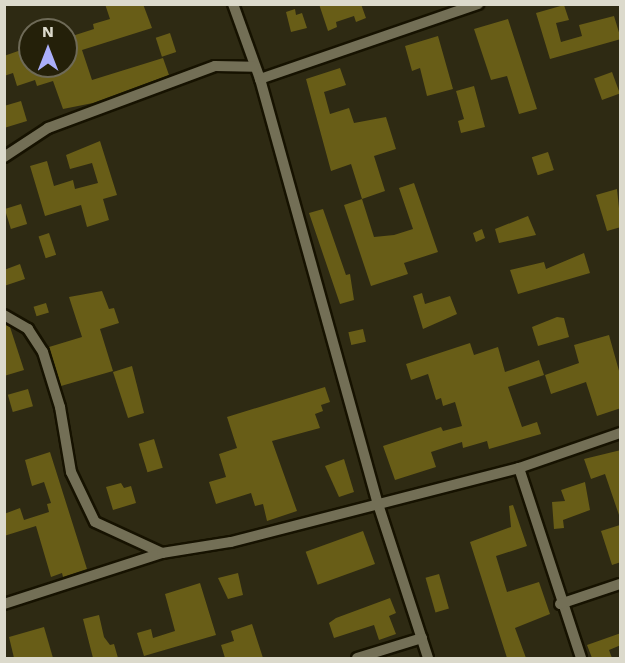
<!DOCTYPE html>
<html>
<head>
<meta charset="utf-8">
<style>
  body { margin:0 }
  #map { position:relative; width:625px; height:663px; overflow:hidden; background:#2e2a13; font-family:"Work Sans",sans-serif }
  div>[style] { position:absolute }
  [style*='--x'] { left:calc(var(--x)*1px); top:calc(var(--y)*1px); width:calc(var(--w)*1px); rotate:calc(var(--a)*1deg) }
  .building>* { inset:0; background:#685d17; transform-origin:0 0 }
  .roads { filter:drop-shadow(2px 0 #161200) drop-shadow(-2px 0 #161200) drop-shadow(0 2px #161200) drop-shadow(0 -2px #161200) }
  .minor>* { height:10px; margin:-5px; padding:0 5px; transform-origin:5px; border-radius:5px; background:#736f56 }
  span { translate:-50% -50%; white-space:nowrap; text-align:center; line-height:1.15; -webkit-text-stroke:5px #242009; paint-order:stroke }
  .frame { position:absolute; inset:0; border:6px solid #dcdacc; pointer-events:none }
  .north { position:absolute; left:18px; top:18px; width:60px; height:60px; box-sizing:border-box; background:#242009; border:2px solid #6e6a57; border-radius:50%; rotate:0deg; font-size:16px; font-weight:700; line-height:24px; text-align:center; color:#dcdacc }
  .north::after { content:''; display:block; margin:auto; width:21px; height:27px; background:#abaffb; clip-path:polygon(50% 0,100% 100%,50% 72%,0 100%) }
</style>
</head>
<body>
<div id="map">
  <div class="building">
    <div style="clip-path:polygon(105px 4px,143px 4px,152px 28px,82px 50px,92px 80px,163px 58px,169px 75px,93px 103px,63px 109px,53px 81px,37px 86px,35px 80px,17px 86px,13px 73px,4px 76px,4px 56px,21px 50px,22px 54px,30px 51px,30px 66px,66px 66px,69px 55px,66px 38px,94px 29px,93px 24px,110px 19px)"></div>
    <div style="clip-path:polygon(319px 4px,361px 4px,366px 18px,356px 22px,354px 16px,336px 22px,337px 27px,328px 31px)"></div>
    <div style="clip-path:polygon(564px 5px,569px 20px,556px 23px,561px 42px,582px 36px,579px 25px,614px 16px,621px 39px,550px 59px,536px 13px)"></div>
    <div style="clip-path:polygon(295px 9px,296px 15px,302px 13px,307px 28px,291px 32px,286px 12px)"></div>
    <div style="clip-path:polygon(508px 19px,537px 109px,519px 114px,507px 76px,491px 80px,474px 29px)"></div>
    <div style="left:170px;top:33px;width:20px;height:15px;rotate:72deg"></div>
    <div style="clip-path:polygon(438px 36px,453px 89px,427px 96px,420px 68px,412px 71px,405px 46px)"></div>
    <div style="clip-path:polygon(340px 68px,346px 85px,324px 92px,330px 114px,349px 108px,354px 123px,386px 117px,396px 149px,374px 156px,385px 191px,362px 199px,351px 164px,331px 171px,306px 79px)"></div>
    <div style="left:612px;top:72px;width:23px;height:19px;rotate:70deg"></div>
    <div style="clip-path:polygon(474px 86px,485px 127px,461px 133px,458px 121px,464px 119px,456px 91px)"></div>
    <div style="clip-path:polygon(21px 101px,27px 121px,4px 128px,4px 106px)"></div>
    <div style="clip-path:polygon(100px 141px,117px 195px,103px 199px,109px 220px,87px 227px,81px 205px,45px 216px,30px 166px,47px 161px,54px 186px,73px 180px,75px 189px,98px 183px,92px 163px,70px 169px,66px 155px)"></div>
    <div style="left:548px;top:152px;width:19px;height:17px;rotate:72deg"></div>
    <div style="clip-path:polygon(414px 183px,438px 252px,404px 263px,408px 274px,371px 286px,344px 205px,362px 199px,374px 237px,394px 235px,413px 229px,399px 188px)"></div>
    <div style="clip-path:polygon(617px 189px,621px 227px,607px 231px,596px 195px)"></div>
    <div style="left:21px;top:204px;width:21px;height:17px;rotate:73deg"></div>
    <div style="clip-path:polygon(323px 209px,346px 275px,350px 274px,354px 300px,340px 304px,309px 213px)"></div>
    <div style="clip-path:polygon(528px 216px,536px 235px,499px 243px,495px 229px)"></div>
    <div style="clip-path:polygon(482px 229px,485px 238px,476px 242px,473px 233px)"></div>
    <div style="left:49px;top:233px;width:23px;height:11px;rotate:72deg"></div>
    <div style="clip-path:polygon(584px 253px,590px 273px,518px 294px,510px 270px,544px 262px,546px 269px)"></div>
    <div style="clip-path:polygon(20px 264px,25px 279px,4px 286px,4px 270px)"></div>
    <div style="clip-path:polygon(102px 291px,109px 309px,114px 308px,119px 323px,100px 329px,113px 371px,61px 386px,49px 347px,82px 337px,69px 297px)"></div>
    <div style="clip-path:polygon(422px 293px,425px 304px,450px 296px,457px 314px,423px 329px,413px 296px)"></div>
    <div style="left:46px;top:303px;width:10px;height:13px;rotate:73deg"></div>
    <div style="clip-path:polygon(557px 317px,564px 318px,569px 337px,538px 346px,532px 327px)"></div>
    <div style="clip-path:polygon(4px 324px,10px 327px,24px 370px,4px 376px)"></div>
    <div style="left:363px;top:329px;width:13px;height:15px;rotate:77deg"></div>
    <div style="clip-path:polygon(609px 335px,621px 378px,621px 408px,597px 416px,586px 382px,551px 394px,545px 375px,579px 363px,574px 345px)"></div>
    <div style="clip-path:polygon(470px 343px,474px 355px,498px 347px,505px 372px,539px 360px,544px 375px,508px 387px,522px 427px,537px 422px,541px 434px,489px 449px,487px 441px,463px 448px,462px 442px,431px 452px,436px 467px,395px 480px,383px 446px,441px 427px,443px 431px,462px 426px,455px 402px,443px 406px,441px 398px,436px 400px,428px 374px,411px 380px,406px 364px)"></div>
    <div style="clip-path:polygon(132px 366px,144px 413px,128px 418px,113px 372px)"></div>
    <div style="clip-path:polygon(325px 387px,330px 402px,321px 405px,323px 411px,315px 414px,320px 428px,272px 441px,297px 511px,267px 521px,263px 504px,255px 506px,251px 493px,216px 504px,209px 482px,226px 477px,219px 454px,237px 448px,227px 417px)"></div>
    <div style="left:28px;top:389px;width:18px;height:21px;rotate:74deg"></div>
    <div style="left:154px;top:439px;width:30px;height:16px;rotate:73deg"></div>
    <div style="clip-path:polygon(621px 450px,621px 514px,619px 515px,605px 474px,591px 479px,584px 459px)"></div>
    <div style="clip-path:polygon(50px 452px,87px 569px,63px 577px,62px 573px,51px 577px,36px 526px,4px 536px,4px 514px,20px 508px,24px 520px,49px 512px,47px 504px,51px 503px,44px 482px,32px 486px,25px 460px)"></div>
    <div style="clip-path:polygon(344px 459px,354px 492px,339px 497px,325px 466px)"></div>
    <div style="clip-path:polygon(585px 482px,590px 510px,563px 520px,564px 528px,554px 529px,552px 502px,565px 501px,561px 490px)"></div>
    <div style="clip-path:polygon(121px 483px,124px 488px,131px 486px,136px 503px,113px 510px,106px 487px)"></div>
    <div style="clip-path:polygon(513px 505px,527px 546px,496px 556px,507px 592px,539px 582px,550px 614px,515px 628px,526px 658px,507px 658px,470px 542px,511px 527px,509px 506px)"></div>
    <div style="clip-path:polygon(620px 525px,621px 562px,612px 565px,601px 531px)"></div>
    <div style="left:363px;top:531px;width:35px;height:61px;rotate:70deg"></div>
    <div style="clip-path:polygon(238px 573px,243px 595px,228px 599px,218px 578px)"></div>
    <div style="left:439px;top:574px;width:36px;height:14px;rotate:74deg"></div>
    <div style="clip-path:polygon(200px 583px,216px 635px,144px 656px,137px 633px,151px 629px,153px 638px,175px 631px,165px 594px)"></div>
    <div style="clip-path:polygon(390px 598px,396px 613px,389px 616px,396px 634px,379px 640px,374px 625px,334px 638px,329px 623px,336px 618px)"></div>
    <div style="clip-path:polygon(99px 615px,104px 637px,110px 645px,114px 644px,118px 658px,93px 658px,83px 619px)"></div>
    <div style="clip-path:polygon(252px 624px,263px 658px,225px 658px,221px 645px,234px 641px,231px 631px)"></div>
    <div style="clip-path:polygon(44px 627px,53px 658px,14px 658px,9px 637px)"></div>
    <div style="clip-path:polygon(621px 633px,621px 645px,609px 650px,612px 658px,592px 658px,587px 645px)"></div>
  </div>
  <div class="roads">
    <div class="minor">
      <div style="--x:233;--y:4;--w:80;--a:70.2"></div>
      <div style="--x:260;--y:79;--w:441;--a:74.5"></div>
      <div style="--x:378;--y:504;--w:162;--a:72"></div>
      <div style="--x:260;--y:79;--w:231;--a:-19"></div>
      <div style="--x:4;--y:157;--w:53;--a:-33.4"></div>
      <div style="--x:48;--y:128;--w:178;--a:-20.4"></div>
      <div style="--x:215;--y:66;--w:39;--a:1"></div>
      <div style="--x:4;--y:315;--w:28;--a:30"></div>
      <div style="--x:28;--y:329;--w:27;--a:57"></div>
      <div style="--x:43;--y:352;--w:58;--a:72.8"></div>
      <div style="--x:60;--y:407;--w:66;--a:80.4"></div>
      <div style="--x:71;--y:472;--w:55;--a:64.4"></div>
      <div style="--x:95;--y:522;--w:74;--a:24.8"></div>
      <div style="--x:519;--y:468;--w:200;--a:71.9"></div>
      <div style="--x:4;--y:604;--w:166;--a:-17.9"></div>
      <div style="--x:162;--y:553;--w:70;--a:-9.1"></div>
      <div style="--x:231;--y:542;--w:297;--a:-14.4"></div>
      <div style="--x:519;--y:468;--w:107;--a:-19.1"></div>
      <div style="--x:560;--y:604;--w:63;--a:-18.4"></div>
      <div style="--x:357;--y:658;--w:68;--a:-17.1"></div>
    </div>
  </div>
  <div class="frame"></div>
  <div class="north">N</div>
</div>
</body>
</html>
